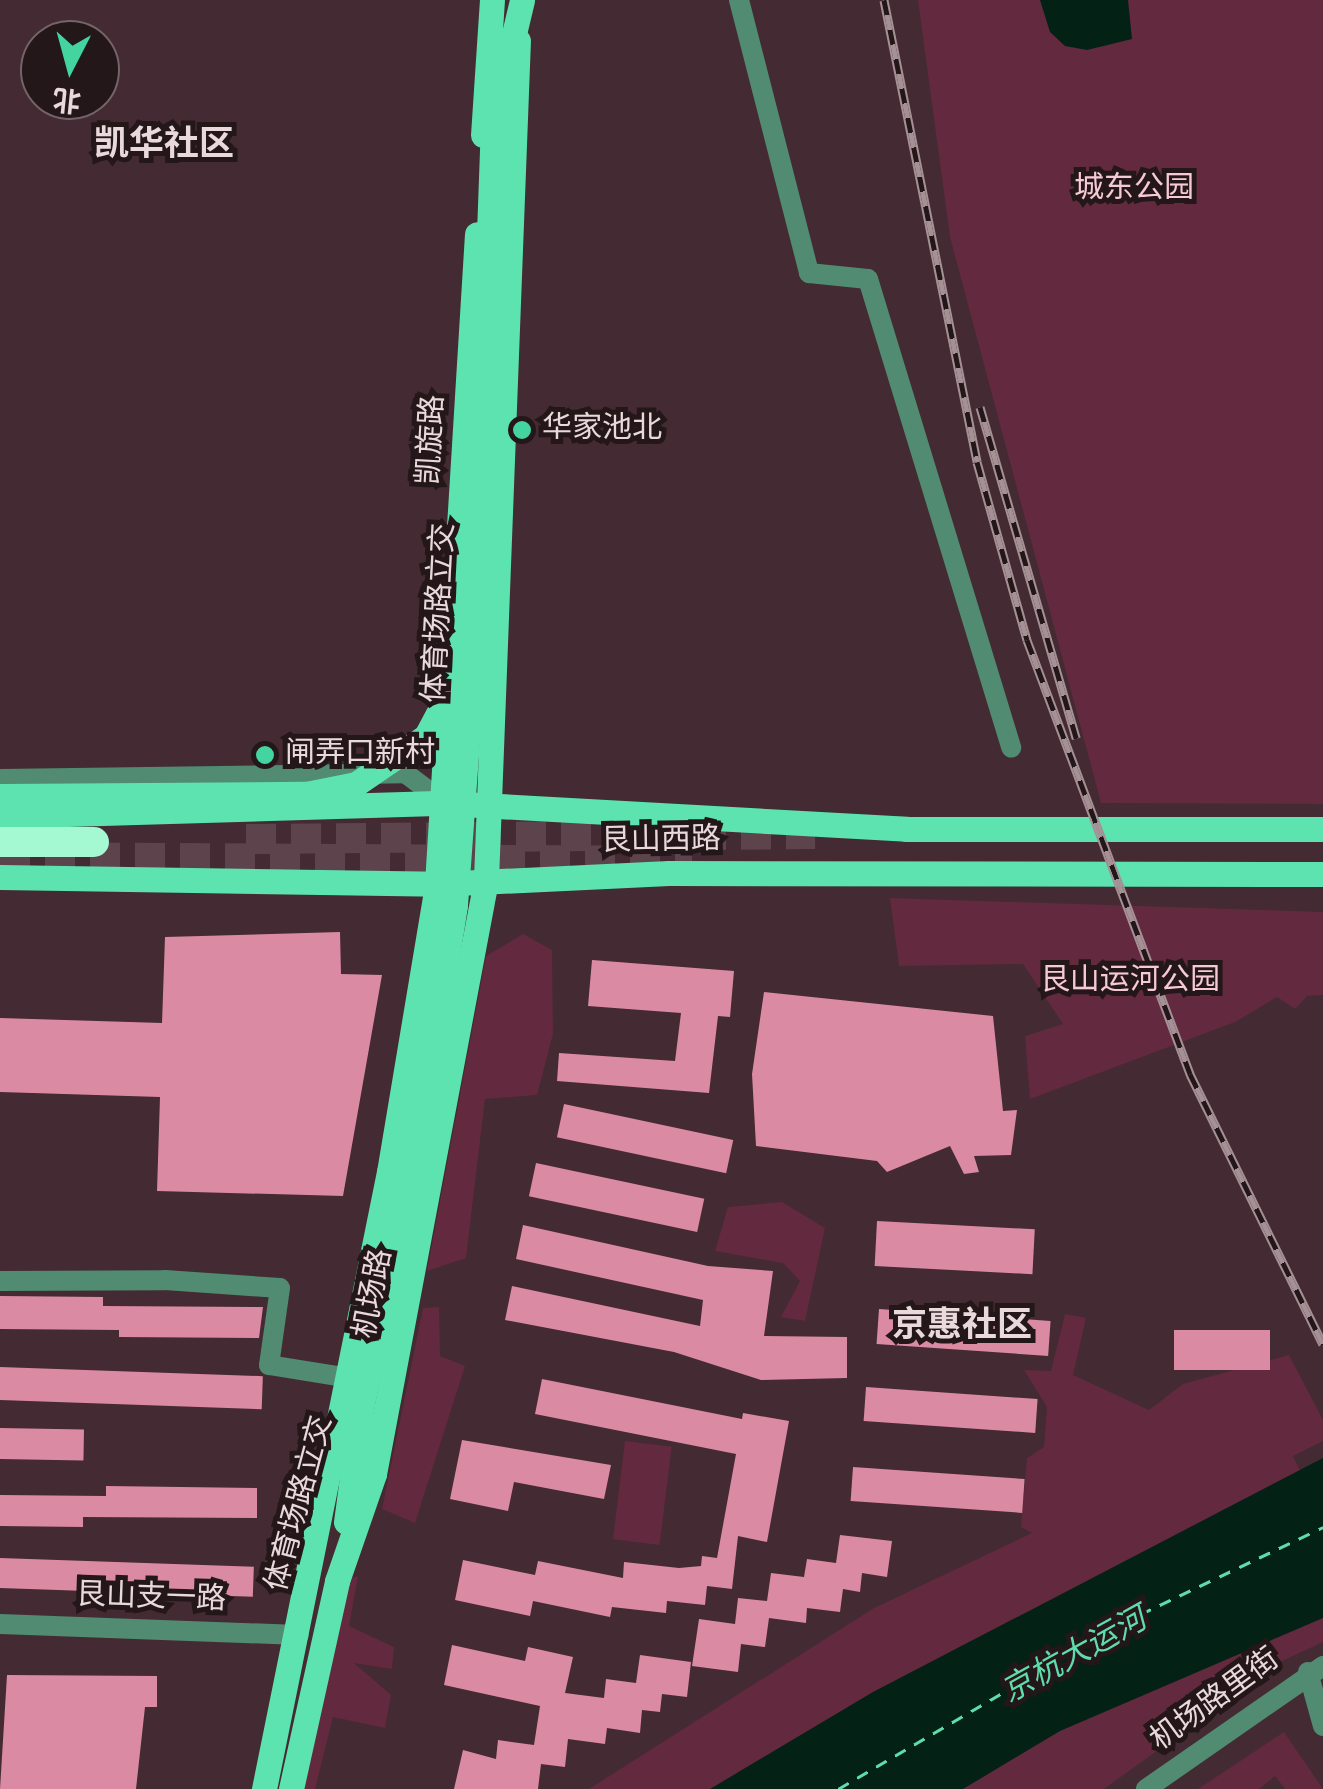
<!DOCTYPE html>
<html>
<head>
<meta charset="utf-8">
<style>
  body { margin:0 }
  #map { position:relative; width:1323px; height:1789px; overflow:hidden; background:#442a32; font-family:Overpass,"Noto Sans SC",sans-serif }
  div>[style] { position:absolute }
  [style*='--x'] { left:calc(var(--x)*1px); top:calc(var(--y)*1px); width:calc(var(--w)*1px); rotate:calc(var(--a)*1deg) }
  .green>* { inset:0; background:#63293e; transform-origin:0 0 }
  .water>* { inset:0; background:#042116 }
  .ferry>* { height:2.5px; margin-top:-1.25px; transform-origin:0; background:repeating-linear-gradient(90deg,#5eddab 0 12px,transparent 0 22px) }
  .building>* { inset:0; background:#db8aa4; transform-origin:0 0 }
  .highway-tunnel>* { height:30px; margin-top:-15px; transform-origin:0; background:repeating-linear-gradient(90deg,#5d444c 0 30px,transparent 0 45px) }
  .minor>* { height:20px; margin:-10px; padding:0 10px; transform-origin:10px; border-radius:10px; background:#508b72 }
  .major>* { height:25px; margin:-12.5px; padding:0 12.5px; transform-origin:12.5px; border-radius:12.5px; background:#5de3b0 }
  .highway>* { height:30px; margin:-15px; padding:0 15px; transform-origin:15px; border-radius:15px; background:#a4f9d3 }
  .rail>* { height:9px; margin-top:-4.5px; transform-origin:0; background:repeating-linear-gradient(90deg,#23171a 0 15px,#a59096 0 30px); box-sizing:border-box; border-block:2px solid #a59096 }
  .major-bridge>* { height:25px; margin:-12.5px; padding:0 12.5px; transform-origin:12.5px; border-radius:12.5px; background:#5de3b0 }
  .dots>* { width:28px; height:28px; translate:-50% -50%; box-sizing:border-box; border:5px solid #23171a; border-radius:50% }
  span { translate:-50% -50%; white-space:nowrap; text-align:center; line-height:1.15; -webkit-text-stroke:10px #23171a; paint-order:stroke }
  .park-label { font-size:30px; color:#f6c9d6 }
  .poi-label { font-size:30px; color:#e9d8dc }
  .left { translate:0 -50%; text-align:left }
  .street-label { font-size:30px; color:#e9d8dc }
  .water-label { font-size:32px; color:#5eddab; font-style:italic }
  .quarter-label { font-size:35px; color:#e9d8dc; font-weight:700 }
  .north { position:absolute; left:20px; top:20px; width:100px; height:100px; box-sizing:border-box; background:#23171a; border:2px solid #726468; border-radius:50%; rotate:186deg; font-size:28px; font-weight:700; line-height:40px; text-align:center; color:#e9d8dc }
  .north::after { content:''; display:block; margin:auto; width:35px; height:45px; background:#43d4a0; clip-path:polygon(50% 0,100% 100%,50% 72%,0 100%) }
</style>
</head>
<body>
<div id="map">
  <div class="green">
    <div style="clip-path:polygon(918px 0,1323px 0,1323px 804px,1101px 803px,950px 237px)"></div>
    <div style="clip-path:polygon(890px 898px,1323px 912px,1323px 995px,1307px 996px,1295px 1009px,1277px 997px,1235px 1022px,1030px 1099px,1025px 1036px,1063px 1024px,1023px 964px,899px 966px)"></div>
    <div style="clip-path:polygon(523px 934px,552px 950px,553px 1034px,537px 1095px,485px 1099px,466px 1258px,427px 1271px,486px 956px)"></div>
    <div style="clip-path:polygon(782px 1202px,825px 1228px,805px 1321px,781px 1317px,800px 1281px,783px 1263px,715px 1251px,728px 1207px)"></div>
    <div style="clip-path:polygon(439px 1307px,440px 1356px,465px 1366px,415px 1523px,382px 1509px,423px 1308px)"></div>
    <div style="clip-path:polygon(1065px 1314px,1086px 1318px,1073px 1375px,1149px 1410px,1183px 1384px,1289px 1355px,1323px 1420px,1323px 1441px,1293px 1456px,1323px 1519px,1323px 1642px,1282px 1661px,1104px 1789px,589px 1789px,874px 1608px,1032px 1533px,1021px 1527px,1027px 1458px,1044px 1447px,1047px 1407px,1024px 1370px,1051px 1371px)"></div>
    <div style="left:625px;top:1441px;width:47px;height:99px;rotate:7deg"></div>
    <div style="clip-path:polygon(358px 1576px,349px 1626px,394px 1647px,392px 1669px,354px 1663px,391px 1695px,385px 1728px,333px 1717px,315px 1789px,300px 1789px,347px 1580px)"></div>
    <div style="clip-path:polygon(1284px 1732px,1323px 1789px,1285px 1789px,1275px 1776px,1259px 1789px,1198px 1789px)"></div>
  </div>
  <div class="water">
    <div style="clip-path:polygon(1040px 0,1128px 0,1132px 39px,1087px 50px,1065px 46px,1050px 32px)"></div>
    <div style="clip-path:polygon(1323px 1458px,1323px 1618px,1060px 1731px,963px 1789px,710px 1789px,873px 1692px)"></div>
  </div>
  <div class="ferry">
    <div style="--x:838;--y:1789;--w:327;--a:-30.3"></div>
    <div style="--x:1120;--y:1624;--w:225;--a:-25.5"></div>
  </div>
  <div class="building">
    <div style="clip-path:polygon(340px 932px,341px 974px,382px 975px,343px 1196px,157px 1191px,160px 1097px,0 1092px,0 1018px,162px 1023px,165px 937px)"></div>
    <div style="clip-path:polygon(592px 960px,734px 971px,730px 1017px,718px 1016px,709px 1093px,557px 1081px,559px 1053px,675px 1061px,681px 1013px,588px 1006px)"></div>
    <div style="clip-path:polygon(764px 992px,993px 1016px,1003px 1111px,1017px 1110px,1011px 1155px,974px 1156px,979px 1172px,964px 1174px,950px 1146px,887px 1172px,877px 1161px,756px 1146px,752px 1074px)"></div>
    <div style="left:564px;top:1104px;width:173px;height:34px;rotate:12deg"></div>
    <div style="left:536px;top:1163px;width:172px;height:34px;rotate:12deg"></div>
    <div style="left:877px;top:1221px;width:158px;height:45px;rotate:3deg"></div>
    <div style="clip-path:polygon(523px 1225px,708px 1266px,773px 1271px,764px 1336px,847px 1337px,847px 1378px,761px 1380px,674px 1352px,505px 1320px,512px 1286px,700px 1326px,703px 1300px,516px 1259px)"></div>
    <div style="clip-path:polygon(0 1296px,103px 1297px,103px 1306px,263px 1307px,259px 1338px,119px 1337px,119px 1330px,0 1329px)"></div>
    <div style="left:879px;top:1309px;width:172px;height:35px;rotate:4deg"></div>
    <div style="left:1174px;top:1330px;width:96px;height:40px"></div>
    <div style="left:0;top:1367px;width:263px;height:33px;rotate:2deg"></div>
    <div style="clip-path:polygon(542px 1379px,742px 1419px,743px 1413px,789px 1421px,767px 1542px,738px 1536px,732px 1589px,707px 1586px,705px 1605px,667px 1601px,666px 1613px,612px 1607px,610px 1617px,533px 1601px,530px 1616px,455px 1600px,463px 1560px,535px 1575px,538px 1561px,623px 1578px,624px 1562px,679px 1568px,701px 1566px,702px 1556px,717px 1558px,736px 1454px,535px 1414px)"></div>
    <div style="left:866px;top:1387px;width:172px;height:34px;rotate:4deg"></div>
    <div style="left:0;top:1428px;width:84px;height:31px;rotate:1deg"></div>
    <div style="clip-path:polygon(462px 1440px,611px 1465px,604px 1499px,514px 1482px,508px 1511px,450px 1499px)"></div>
    <div style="left:853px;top:1467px;width:172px;height:34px;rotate:4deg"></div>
    <div style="clip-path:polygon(106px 1486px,257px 1488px,257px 1518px,83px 1517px,83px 1527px,0 1526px,0 1495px,106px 1496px)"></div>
    <div style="clip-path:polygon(840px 1535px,892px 1541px,887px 1577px,862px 1573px,860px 1592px,843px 1589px,840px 1612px,807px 1608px,806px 1623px,769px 1618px,765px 1647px,741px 1644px,738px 1672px,692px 1666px,699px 1619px,735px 1624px,738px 1598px,767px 1601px,771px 1573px,804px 1577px,807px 1559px,836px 1563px)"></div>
    <div style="left:0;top:1558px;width:254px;height:30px;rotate:2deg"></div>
    <div style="clip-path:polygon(452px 1645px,525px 1661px,528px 1647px,573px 1657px,565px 1693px,604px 1698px,606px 1679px,636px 1683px,640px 1655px,691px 1662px,687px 1697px,662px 1694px,660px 1712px,642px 1710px,640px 1733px,607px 1728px,605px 1744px,568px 1739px,565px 1767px,541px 1764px,538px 1789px,454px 1789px,463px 1750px,496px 1759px,498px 1740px,534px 1745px,540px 1706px,444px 1685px)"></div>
    <div style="clip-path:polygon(7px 1675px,157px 1676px,157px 1707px,145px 1707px,136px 1789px,0 1789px)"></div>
  </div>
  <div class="highway-tunnel">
    <div style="--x:246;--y:839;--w:569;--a:-0.5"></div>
    <div style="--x:0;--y:857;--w:692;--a:0.33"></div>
  </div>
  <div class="minor">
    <div style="--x:739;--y:0;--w:282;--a:75.6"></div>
    <div style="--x:809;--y:273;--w:59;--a:5.8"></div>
    <div style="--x:868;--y:279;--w:490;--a:73"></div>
    <div style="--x:0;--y:779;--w:405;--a:-0.8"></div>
    <div style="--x:405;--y:773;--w:50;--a:36.9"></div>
    <div style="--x:0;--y:1281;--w:165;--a:-0.3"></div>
    <div style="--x:165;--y:1280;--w:115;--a:4"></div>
    <div style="--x:280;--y:1288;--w:78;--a:98.1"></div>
    <div style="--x:269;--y:1365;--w:81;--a:9.2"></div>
    <div style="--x:0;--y:1624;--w:299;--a:2.1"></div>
    <div style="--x:1308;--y:1672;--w:56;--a:74.5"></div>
    <div style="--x:1146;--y:1789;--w:216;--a:-34.8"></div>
  </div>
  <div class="major">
    <div style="--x:483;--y:135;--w:135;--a:-86.2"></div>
    <div style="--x:0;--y:816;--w:445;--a:-1.7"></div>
    <div style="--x:445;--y:803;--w:462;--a:3.2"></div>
    <div style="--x:906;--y:829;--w:417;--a:0"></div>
    <div style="--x:0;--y:877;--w:437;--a:0.9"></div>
    <div style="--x:437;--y:884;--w:232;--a:-2.7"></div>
    <div style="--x:669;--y:873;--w:654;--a:0.09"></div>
    <div style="--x:346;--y:1522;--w:119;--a:-82.3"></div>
    <div style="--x:264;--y:1789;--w:630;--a:-78.55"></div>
    <div style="--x:389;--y:1172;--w:292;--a:-80.5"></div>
    <div style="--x:437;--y:884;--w:651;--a:-86.48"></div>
    <div style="--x:291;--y:1789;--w:213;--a:-77.5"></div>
    <div style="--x:337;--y:1581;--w:113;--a:-70.9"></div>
    <div style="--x:374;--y:1474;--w:604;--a:-79.32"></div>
    <div style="--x:486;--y:880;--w:840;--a:-87.82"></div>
  </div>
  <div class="highway">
    <div style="--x:0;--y:842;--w:94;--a:0"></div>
  </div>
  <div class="rail">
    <div style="--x:884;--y:0;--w:471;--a:78.6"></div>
    <div style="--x:977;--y:462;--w:185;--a:74.3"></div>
    <div style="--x:1027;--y:640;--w:464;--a:69.4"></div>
    <div style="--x:1190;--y:1074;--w:301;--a:63.8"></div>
    <div style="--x:980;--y:407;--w:345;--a:73.8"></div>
  </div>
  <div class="major-bridge">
    <div style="--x:0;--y:796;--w:306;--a:-0.4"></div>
    <div style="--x:306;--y:794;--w:51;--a:-11.3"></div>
    <div style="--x:356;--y:784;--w:85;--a:-34.4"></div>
    <div style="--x:426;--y:736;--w:92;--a:-62"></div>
    <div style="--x:362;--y:1404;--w:315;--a:-78.5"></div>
    <div style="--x:425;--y:1095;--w:192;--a:-81"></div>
    <div style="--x:455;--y:905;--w:260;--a:-85.8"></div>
    <div style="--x:474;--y:646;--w:524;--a:-87.92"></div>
    <div style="--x:493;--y:122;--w:125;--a:-76.6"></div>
  </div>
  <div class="dots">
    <div style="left:522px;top:430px;background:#43d4a0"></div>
    <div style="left:265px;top:755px;background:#43d4a0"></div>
  </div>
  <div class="park-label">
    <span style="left:1134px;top:190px">城东公园</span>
    <span style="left:1130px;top:982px">艮山运河公园</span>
  </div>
  <div class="poi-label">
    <span class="left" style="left:542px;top:430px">华家池北</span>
    <span class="left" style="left:285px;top:755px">闸弄口新村</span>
  </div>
  <div class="street-label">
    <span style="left:433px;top:440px;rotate:-87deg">凯旋路</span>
    <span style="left:441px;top:613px;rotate:-87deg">体育场路立交</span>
    <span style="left:661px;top:842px;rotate:-1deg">艮山西路</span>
    <span style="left:375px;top:1294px;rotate:-79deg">机场路</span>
    <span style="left:301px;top:1504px;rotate:-75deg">体育场路立交</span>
    <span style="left:151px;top:1599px;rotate:2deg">艮山支一路</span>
    <span style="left:1216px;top:1701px;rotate:-36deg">机场路里街</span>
  </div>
  <div class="water-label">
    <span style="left:1075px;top:1657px;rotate:-29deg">京杭大运河</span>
  </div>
  <div class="quarter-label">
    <span style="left:164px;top:146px">凯华社区</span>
    <span style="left:962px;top:1327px">京惠社区</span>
  </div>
  <div class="north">北</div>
</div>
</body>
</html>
